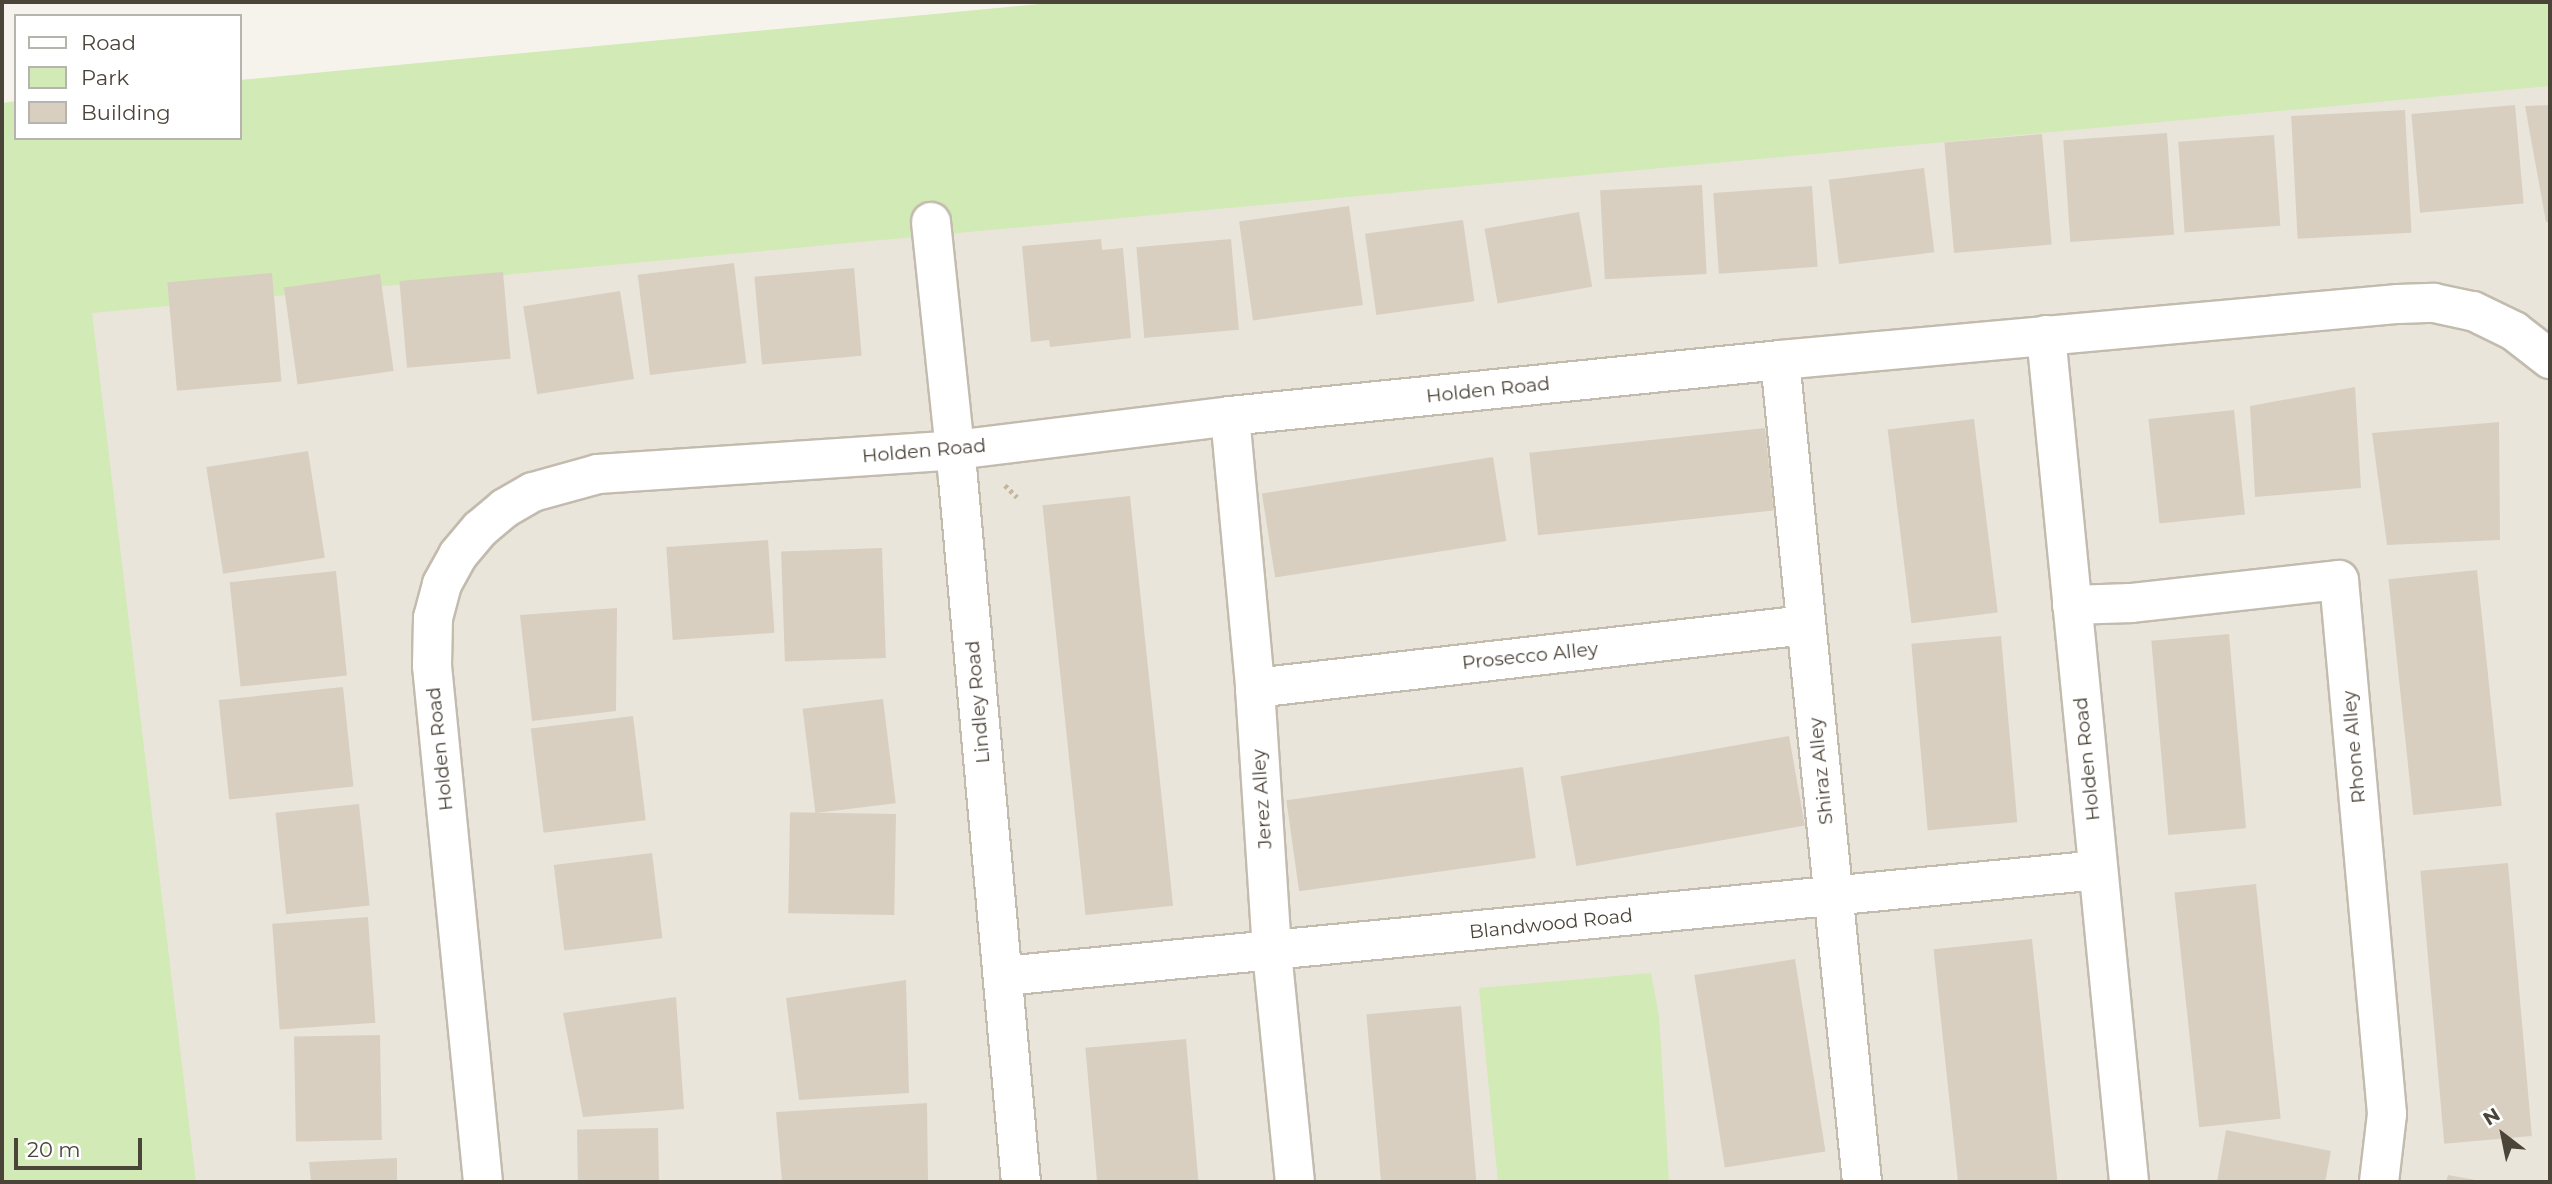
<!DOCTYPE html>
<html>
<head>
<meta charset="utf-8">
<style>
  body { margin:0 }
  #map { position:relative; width:2552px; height:1184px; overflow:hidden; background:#f6f3ec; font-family:Montserrat,sans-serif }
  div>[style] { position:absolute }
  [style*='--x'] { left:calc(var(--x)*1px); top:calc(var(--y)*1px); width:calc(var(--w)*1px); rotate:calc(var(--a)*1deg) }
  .residential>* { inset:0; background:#eae5da }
  .green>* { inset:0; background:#d2eab5 }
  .building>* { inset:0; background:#d8cfc1; transform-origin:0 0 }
  .path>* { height:4.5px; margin-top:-2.25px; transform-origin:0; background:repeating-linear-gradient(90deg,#c4b79f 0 3.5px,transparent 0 7px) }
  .roads { filter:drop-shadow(2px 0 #c2bbae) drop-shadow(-2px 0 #c2bbae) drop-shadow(0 2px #c2bbae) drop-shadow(0 -2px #c2bbae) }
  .minor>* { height:38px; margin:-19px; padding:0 19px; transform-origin:19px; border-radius:19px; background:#fff }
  span { translate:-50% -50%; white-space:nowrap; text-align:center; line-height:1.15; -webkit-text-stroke:6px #fff; paint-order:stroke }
  .street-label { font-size:19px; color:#4b4439 }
  .frame { position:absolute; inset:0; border:4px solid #4b4439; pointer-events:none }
  .legend { position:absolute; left:14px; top:14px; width:228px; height:126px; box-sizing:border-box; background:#fff; border:2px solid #b7b4b0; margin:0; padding:9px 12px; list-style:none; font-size:21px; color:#4b4439 }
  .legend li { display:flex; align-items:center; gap:14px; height:35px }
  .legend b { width:35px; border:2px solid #b7b4b0 }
  .north { position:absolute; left:2468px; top:1100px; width:70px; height:70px; -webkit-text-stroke:5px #fff; paint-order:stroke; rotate:328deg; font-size:19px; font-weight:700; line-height:28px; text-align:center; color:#4b4439 }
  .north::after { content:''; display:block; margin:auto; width:24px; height:32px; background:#4b4439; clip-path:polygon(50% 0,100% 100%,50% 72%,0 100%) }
  .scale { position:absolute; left:14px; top:1138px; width:128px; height:32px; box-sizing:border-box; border:4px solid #4b4439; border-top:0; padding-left:9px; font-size:21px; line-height:24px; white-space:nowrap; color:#4b4439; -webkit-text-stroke:5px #fff; paint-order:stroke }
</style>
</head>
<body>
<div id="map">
  <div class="residential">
    <div style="clip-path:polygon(2550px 7px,2550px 1182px,2px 1182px,2px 262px)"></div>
  </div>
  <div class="green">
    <div style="clip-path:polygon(1061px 2px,2550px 2px,2550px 86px,92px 313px,196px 1182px,2px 1182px,2px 103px,16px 101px,16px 138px,240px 138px,240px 80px)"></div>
    <div style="clip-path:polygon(1651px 973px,1659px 1016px,1669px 1182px,1498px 1182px,1479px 988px)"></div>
  </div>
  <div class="building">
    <div style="left:2515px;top:105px;width:99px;height:104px;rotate:85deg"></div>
    <div style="clip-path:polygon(2550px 105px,2550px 222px,2546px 222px,2525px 106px)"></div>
    <div style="left:2405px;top:110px;width:123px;height:114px;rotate:87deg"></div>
    <div style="left:2167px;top:133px;width:102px;height:104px;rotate:86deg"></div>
    <div style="left:2042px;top:134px;width:111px;height:98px;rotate:85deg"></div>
    <div style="left:2274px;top:135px;width:91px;height:96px;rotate:86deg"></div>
    <div style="left:1924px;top:168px;width:85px;height:96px;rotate:83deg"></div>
    <div style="left:1702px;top:185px;width:89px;height:102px;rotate:87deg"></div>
    <div style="left:1812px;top:186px;width:81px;height:99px;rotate:86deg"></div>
    <div style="left:1349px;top:206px;width:100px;height:111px;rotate:82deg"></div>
    <div style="left:1579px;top:212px;width:76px;height:96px;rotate:80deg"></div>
    <div style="left:1463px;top:220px;width:82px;height:99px;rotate:82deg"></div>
    <div style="clip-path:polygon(1101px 239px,1102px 250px,1123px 248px,1131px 338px,1050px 347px,1049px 340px,1031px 342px,1022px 246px)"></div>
    <div style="left:1231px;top:239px;width:91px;height:95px;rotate:85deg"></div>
    <div style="left:734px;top:263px;width:101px;height:97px;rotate:83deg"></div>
    <div style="left:854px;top:268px;width:88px;height:100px;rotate:85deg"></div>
    <div style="left:503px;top:272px;width:87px;height:104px;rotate:85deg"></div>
    <div style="left:272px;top:273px;width:109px;height:105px;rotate:85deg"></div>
    <div style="left:380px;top:274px;width:98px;height:97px;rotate:82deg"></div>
    <div style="left:620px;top:291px;width:89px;height:98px;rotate:81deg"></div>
    <div style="clip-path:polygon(2355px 387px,2361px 488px,2255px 497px,2250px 406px)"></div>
    <div style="left:2234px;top:410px;width:105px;height:86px;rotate:84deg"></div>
    <div style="left:1974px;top:419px;width:195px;height:87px;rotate:83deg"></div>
    <div style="clip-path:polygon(2499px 422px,2500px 540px,2387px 545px,2372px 433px)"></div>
    <div style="left:1765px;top:428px;width:83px;height:237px;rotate:84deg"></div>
    <div style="left:308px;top:451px;width:108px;height:103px;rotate:81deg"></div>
    <div style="left:1493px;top:457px;width:85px;height:234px;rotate:81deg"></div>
    <div style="left:1130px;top:496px;width:412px;height:88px;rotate:84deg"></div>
    <div style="left:768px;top:540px;width:93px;height:102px;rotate:86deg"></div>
    <div style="left:882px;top:548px;width:110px;height:101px;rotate:88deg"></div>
    <div style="left:2477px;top:570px;width:237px;height:89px;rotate:84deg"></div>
    <div style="left:336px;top:571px;width:105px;height:107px;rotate:84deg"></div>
    <div style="clip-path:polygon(617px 608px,616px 711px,532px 721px,520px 615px)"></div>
    <div style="left:2229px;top:634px;width:195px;height:78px;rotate:85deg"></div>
    <div style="left:2001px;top:636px;width:187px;height:90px;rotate:85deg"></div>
    <div style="left:343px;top:687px;width:100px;height:125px;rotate:84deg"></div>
    <div style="left:883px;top:699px;width:105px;height:81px;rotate:83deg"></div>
    <div style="left:633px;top:716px;width:105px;height:103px;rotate:83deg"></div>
    <div style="left:1789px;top:736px;width:91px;height:232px;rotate:80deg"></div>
    <div style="left:1523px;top:767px;width:92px;height:239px;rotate:82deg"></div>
    <div style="left:359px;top:804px;width:102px;height:84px;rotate:84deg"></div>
    <div style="left:896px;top:814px;width:101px;height:106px;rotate:91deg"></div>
    <div style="left:652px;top:853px;width:86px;height:99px;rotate:83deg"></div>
    <div style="left:2508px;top:863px;width:274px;height:88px;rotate:85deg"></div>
    <div style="left:2256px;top:884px;width:236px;height:82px;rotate:84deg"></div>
    <div style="left:368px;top:917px;width:106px;height:96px;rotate:86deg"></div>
    <div style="left:2032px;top:939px;width:244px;height:99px;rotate:84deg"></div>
    <div style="left:1795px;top:959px;width:195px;height:102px;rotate:81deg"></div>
    <div style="clip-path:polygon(906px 980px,909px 1093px,799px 1100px,786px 998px)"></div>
    <div style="clip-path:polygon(676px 997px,684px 1109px,583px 1117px,563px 1013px)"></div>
    <div style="left:1461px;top:1006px;width:177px;height:95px;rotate:85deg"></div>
    <div style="left:380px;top:1035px;width:105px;height:86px;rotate:89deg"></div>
    <div style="left:1186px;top:1039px;width:144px;height:101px;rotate:85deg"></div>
    <div style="clip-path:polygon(927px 1103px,928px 1182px,782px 1182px,776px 1112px)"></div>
    <div style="left:658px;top:1128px;width:54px;height:81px;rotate:89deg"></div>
    <div style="clip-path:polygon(2226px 1130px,2331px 1151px,2325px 1182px,2217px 1182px)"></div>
    <div style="clip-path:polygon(397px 1158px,397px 1182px,311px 1182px,309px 1162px)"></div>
    <div style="clip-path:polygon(2448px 1175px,2481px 1181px,2481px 1182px,2446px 1182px)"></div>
  </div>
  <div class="path">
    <div style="--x:1005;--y:485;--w:20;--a:45"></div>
  </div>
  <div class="roads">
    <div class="minor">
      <div style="--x:931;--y:222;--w:257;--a:84"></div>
      <div style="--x:958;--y:478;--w:707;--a:84.89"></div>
      <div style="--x:2046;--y:335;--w:851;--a:84.4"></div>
      <div style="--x:1780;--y:360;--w:826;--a:84.3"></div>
      <div style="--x:1230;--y:416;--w:273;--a:84.7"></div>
      <div style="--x:1255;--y:688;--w:265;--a:86.3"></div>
      <div style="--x:1272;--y:952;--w:231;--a:84.3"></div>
      <div style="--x:2072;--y:605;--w:59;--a:-1.9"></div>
      <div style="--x:2131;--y:603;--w:209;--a:-6.3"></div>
      <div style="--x:2339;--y:580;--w:536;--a:84.86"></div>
      <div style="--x:2387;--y:1114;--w:68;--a:96.7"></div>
      <div style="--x:1255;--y:688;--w:554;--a:-6.53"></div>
      <div style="--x:1004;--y:976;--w:1099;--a:-5.53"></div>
      <div style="--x:483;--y:1182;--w:519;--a:-95.64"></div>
      <div style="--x:432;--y:666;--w:48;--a:-88.8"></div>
      <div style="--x:433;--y:618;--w:35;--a:-75"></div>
      <div style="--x:442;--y:584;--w:33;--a:-61"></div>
      <div style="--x:458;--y:555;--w:34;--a:-50"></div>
      <div style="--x:480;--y:529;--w:33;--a:-40"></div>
      <div style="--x:505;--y:508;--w:32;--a:-30"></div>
      <div style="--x:533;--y:492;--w:67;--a:-15.5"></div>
      <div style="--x:598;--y:474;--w:358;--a:-3.8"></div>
      <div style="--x:955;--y:450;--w:277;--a:-7"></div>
      <div style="--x:1230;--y:416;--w:553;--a:-5.81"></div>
      <div style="--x:1780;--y:360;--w:621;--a:-5.18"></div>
      <div style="--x:2398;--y:304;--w:36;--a:-2"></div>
      <div style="--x:2434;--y:303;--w:40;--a:12"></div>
      <div style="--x:2473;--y:311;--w:46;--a:26"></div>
      <div style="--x:2514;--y:331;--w:46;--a:37.9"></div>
    </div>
  </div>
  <div class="street-label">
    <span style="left:1488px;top:390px;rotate:-6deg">Holden Road</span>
    <span style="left:924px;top:451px;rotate:-5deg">Holden Road</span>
    <span style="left:1530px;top:656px;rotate:-6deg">Prosecco Alley</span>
    <span style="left:978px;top:702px;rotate:-95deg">Lindley Road</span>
    <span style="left:2354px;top:747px;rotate:-95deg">Rhone Alley</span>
    <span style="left:440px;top:749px;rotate:-96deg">Holden Road</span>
    <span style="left:2087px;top:759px;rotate:-96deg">Holden Road</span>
    <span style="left:1821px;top:771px;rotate:-96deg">Shiraz Alley</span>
    <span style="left:1262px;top:799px;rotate:-94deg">Jerez Alley</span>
    <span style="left:1551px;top:924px;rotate:-6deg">Blandwood Road</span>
  </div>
  <div class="frame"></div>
  <ul class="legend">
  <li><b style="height:9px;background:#fff"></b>Road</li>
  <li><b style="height:19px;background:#d2eab5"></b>Park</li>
  <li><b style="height:19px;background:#d8cfc1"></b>Building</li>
  </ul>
  <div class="north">N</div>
  <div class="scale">20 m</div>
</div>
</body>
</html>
